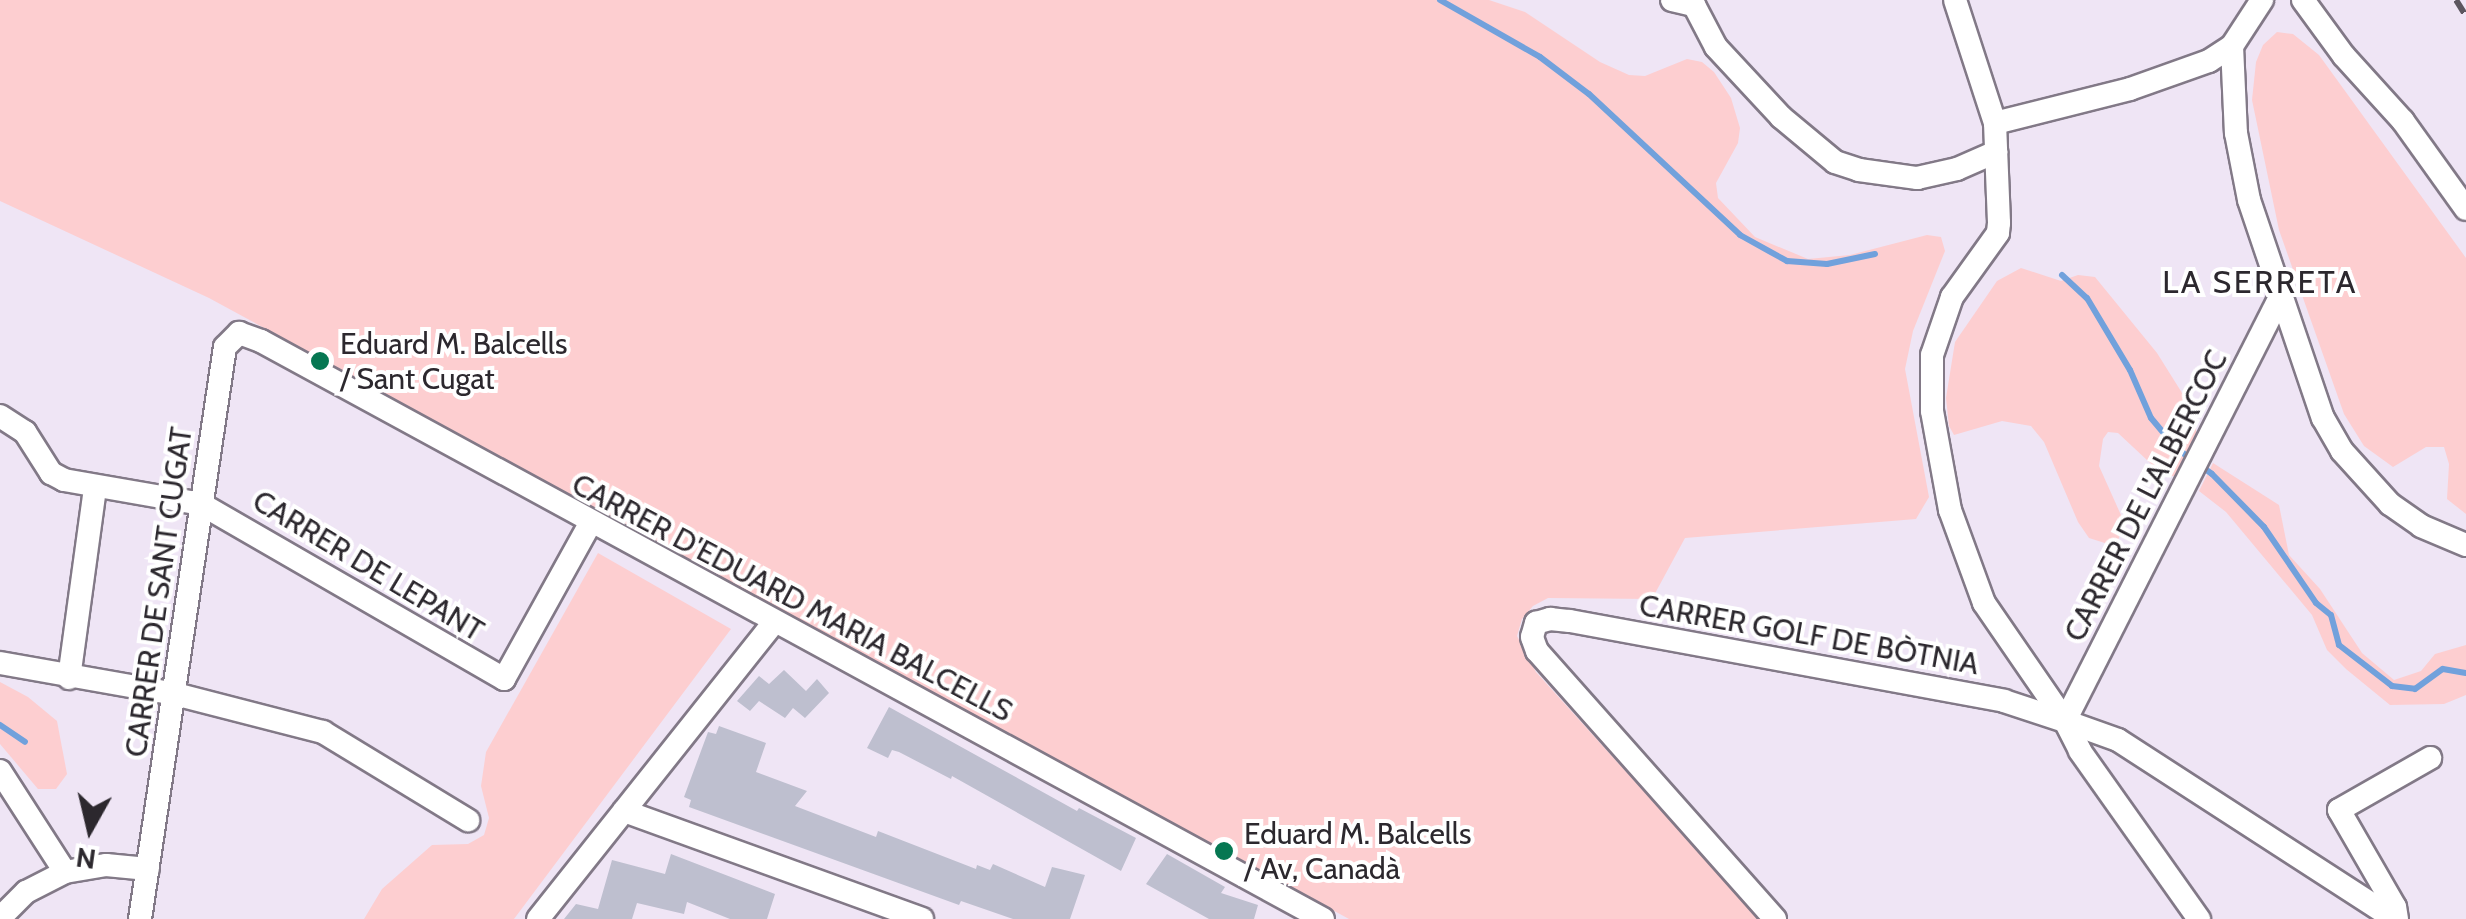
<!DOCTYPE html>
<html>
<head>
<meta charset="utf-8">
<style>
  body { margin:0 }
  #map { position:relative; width:2466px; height:919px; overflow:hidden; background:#efe5f5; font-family:Cabin,sans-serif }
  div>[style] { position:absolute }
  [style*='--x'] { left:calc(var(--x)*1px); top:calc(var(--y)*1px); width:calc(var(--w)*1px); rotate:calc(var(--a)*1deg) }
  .green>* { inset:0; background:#fdced0 }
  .stream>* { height:6px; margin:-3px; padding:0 3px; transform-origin:3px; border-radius:3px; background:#71a1dc }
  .building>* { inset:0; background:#bebfcf }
  .roads { filter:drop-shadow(2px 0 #827987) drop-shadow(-2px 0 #827987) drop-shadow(0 2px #827987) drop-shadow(0 -2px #827987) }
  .minor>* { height:22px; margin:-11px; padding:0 11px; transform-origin:11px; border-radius:11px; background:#fff }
  .rail>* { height:6px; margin-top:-3px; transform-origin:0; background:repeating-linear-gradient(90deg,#5c565f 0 15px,transparent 0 23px) }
  .dots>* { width:28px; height:28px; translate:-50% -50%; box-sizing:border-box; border:5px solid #fff; border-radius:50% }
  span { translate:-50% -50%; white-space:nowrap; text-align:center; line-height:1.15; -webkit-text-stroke:8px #fff; paint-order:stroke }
  .poi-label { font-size:30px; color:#2c282e }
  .left { translate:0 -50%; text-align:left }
  .street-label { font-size:30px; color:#2c282e }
  .neighbourhood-label { font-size:32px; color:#2c282e; letter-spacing:2.5px }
  .north { position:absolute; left:40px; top:779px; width:100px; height:100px; -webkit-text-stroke:8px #fff; paint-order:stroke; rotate:188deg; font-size:28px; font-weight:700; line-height:40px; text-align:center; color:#2c282e }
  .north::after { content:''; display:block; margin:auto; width:35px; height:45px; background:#2c282e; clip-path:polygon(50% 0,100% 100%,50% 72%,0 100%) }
</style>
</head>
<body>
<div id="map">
  <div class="green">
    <div style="clip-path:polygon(0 0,1489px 0,1525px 12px,1600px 62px,1629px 75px,1645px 76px,1687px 59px,1702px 62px,1714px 72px,1731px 98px,1740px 128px,1738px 143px,1716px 183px,1718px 198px,1755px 237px,1808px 259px,1850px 255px,1927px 235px,1941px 237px,1945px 251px,1913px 331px,1905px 369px,1929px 497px,1916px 519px,1685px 538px,1652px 599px,1548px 598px,1533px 606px,1522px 619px,1517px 636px,1536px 672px,1759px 919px,1349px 919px,209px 298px,0 201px)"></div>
    <div style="clip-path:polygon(2277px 32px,2293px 34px,2319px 55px,2466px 258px,2466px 514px,2447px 499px,2449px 464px,2444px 447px,2426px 447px,2393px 467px,2364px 446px,2344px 414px,2279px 230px,2252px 100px,2256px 62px,2263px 45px)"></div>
    <div style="clip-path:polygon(2021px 268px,2061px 281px,2078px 275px,2095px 277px,2157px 353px,2194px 412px,2197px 438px,2182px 477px,2163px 475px,2118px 433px,2108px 432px,2103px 439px,2099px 466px,2125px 524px,2118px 540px,2108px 544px,2089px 538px,2078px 522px,2044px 442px,2031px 426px,2002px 421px,1954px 435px,1949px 426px,1946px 398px,1955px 342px,1997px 281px)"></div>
    <div style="clip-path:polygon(2213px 463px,2279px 505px,2289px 555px,2320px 589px,2362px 653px,2394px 680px,2421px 671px,2435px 654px,2466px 645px,2466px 695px,2444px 704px,2390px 705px,2346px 669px,2327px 650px,2312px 615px,2226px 512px,2199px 491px)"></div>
    <div style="clip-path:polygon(598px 553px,731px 629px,514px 919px,364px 919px,382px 889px,432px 845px,468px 844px,484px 835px,489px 818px,481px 786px,486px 752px)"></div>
    <div style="clip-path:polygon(0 682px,28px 697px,57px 721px,67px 774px,56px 789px,38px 789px,0 744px)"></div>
  </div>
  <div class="stream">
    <div style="--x:1440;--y:0;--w:115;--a:29.7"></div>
    <div style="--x:1540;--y:57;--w:61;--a:37.1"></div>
    <div style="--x:1589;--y:94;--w:207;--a:43"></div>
    <div style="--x:1740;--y:235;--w:54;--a:29"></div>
    <div style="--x:1787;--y:261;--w:40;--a:4.3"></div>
    <div style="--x:1827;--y:264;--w:49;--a:-11.8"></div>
    <div style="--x:2062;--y:275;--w:34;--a:43"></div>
    <div style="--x:2087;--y:298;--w:84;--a:59.2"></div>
    <div style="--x:2130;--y:370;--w:52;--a:66.4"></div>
    <div style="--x:2151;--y:418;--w:39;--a:50"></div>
    <div style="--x:2176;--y:448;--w:44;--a:35.8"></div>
    <div style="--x:2212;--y:474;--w:74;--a:45.5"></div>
    <div style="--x:2264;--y:527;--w:92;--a:55.6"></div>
    <div style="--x:2316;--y:603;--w:19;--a:39"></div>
    <div style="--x:2331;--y:615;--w:31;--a:75"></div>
    <div style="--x:2339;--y:645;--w:67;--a:37.7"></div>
    <div style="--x:2392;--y:686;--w:23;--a:7"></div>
    <div style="--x:2415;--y:689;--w:34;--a:-36"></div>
    <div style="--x:2443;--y:669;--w:23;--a:10"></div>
    <div style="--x:0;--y:725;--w:30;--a:34"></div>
  </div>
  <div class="building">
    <div style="clip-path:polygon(784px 670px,806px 691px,817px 679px,829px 693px,805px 718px,793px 708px,785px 718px,759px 701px,750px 711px,737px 701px,759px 676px,769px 684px)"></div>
    <div style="clip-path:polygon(889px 707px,1077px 811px,1079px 808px,1136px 838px,1121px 871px,952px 776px,951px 779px,899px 752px,892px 750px,888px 758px,867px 748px)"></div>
    <div style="clip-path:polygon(719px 726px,766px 743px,756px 772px,807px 791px,795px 806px,876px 837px,878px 831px,976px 869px,977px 865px,990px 870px,993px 864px,1045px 887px,1052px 867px,1085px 875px,1070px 919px,1013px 919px,961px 901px,959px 905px,689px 807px,691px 800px,684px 797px,708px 732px,716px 734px)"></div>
    <div style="clip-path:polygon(671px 854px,775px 894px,767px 919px,730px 919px,687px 902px,684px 914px,637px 903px,632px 919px,564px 919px,576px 904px,598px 909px,612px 860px,665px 874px)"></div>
    <div style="clip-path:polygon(1167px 854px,1225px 887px,1221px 893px,1258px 905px,1254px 919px,1209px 919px,1146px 884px)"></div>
  </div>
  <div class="roads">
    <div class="minor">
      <div style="--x:1672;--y:0;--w:23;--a:13"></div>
      <div style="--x:1694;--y:5;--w:47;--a:62.4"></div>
      <div style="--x:1716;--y:47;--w:96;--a:47.1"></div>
      <div style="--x:1781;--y:117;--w:70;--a:39.8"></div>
      <div style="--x:1835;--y:162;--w:25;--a:18"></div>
      <div style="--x:1859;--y:170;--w:59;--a:7.9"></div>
      <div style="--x:1917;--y:178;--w:41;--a:-12.7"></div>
      <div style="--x:1957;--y:169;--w:43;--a:-23.6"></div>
      <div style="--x:1955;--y:0;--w:129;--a:72"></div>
      <div style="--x:1995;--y:123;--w:100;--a:87.7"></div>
      <div style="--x:1999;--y:223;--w:10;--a:96"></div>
      <div style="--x:1998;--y:233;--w:79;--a:125.7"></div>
      <div style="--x:1952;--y:297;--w:61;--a:109"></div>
      <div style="--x:1932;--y:355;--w:56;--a:90"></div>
      <div style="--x:1932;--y:411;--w:101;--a:79.7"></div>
      <div style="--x:1950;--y:510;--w:99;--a:69.9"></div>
      <div style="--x:1984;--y:603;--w:143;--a:55.5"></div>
      <div style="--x:2065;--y:721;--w:34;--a:63"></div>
      <div style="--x:2080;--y:751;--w:206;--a:54.7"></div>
      <div style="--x:2303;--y:0;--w:69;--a:53.8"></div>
      <div style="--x:2344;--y:56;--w:88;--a:47.8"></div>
      <div style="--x:2403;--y:121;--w:108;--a:54.4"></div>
      <div style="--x:2232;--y:46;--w:87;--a:87.4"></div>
      <div style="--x:2236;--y:133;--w:68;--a:79"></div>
      <div style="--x:2249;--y:200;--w:230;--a:71.3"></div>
      <div style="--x:2323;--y:418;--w:38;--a:60"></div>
      <div style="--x:2342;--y:451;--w:72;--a:47.8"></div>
      <div style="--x:2390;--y:504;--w:38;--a:35"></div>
      <div style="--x:2421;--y:526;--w:49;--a:22.9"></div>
      <div style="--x:1995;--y:123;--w:139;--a:-14.1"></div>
      <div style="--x:2130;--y:89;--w:84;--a:-19.5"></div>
      <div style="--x:2209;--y:61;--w:27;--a:-33"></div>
      <div style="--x:2232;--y:46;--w:55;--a:-56.9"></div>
      <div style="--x:0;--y:416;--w:30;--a:33"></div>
      <div style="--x:25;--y:432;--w:49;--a:57.6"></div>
      <div style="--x:51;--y:473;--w:15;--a:28"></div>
      <div style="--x:64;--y:480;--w:139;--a:9.9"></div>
      <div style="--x:201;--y:504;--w:350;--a:30"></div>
      <div style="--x:504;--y:679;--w:177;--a:-61"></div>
      <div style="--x:0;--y:663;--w:178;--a:10"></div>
      <div style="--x:175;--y:694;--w:153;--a:14.4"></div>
      <div style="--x:323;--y:732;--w:170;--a:31.3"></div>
      <div style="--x:69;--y:678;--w:192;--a:-82.2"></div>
      <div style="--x:2065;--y:721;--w:475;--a:-63.1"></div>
      <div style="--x:0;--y:771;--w:120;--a:57.2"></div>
      <div style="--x:624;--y:811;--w:317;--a:19.9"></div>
      <div style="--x:0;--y:918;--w:37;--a:-45"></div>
      <div style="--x:26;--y:892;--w:44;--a:-27.1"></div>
      <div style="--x:65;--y:872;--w:42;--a:-9.7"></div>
      <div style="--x:106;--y:865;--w:42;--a:5.4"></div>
      <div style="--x:140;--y:919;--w:578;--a:-81.55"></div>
      <div style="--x:225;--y:347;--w:20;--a:-45"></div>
      <div style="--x:239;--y:333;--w:23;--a:20"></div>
      <div style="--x:261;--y:341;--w:1209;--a:28.56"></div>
      <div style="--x:538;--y:919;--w:379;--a:-51.5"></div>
      <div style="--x:1775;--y:919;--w:358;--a:-131.6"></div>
      <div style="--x:1537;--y:651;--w:15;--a:-110"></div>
      <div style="--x:1532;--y:637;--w:15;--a:-74"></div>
      <div style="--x:1536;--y:623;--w:15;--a:-16"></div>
      <div style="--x:1550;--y:619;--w:20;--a:6"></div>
      <div style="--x:1570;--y:621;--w:441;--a:10.4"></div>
      <div style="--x:2004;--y:701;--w:64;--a:18.2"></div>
      <div style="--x:2065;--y:721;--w:56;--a:19.7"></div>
      <div style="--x:2118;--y:740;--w:330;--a:32.9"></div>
      <div style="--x:2397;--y:919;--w:12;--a:-99"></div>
      <div style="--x:2395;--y:907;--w:112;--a:-120"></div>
      <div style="--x:2339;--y:810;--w:105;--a:-29.7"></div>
    </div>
  </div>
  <div class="rail">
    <div style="--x:2456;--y:0;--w:19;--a:58"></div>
  </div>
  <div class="dots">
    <div style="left:320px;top:361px;background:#067752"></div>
    <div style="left:1224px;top:851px;background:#067752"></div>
  </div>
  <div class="poi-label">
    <span class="left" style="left:340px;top:361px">Eduard M. Balcells<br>/ Sant Cugat</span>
    <span class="left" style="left:1244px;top:851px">Eduard M. Balcells<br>/ Av, Canadà</span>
  </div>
  <div class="street-label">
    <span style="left:2146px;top:496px;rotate:-63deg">CARRER DE L'ALBERCOC</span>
    <span style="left:368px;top:566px;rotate:31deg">CARRER DE LEPANT</span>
    <span style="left:159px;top:592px;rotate:-82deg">CARRER DE SANT CUGAT</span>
    <span style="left:792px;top:598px;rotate:28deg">CARRER D'EDUARD MARIA BALCELLS</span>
    <span style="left:1809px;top:635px;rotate:10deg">CARRER GOLF DE BÒTNIA</span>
  </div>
  <div class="neighbourhood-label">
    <span style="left:2260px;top:282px">LA SERRETA</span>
  </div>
  <div class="north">N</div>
</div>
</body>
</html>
